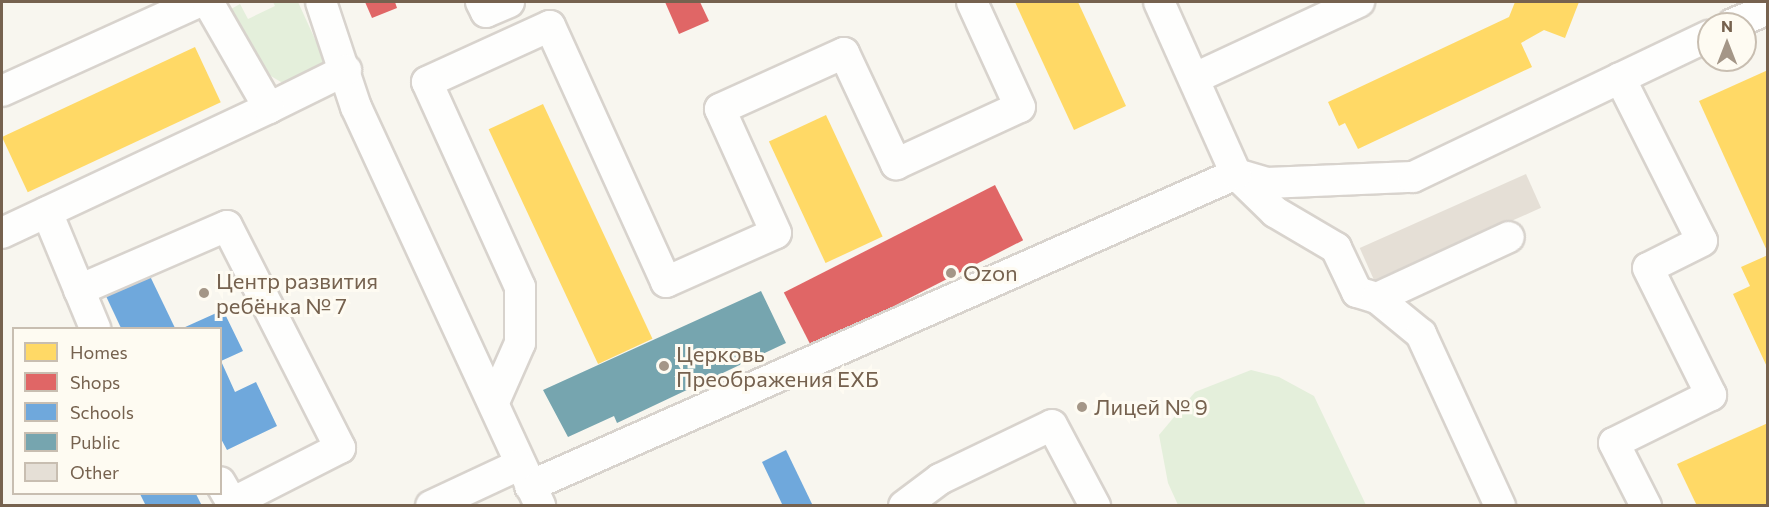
<!DOCTYPE html>
<html>
<head>
<meta charset="utf-8">
<style>
  body { margin:0 }
  #map { position:relative; width:1769px; height:507px; overflow:hidden; background:#f8f6ef; font-family:Commissioner,sans-serif }
  div>[style] { position:absolute }
  [style*='--x'] { left:calc(var(--x)*1px); top:calc(var(--y)*1px); width:calc(var(--w)*1px); rotate:calc(var(--a)*1deg) }
  .green>* { inset:0; background:#e4efdb }
  .homes>* { inset:0; background:#ffd966; transform-origin:0 0 }
  .shops>* { inset:0; background:#e06666; transform-origin:0 0 }
  .schools>* { inset:0; background:#6fa8dc }
  .public>* { inset:0; background:#76a5af }
  .building>* { inset:0; background:#e5dfd6; transform-origin:0 0 }
  .roads { filter:drop-shadow(2px 0 #d8d3cd) drop-shadow(-2px 0 #d8d3cd) drop-shadow(0 2px #d8d3cd) drop-shadow(0 -2px #d8d3cd) }
  .minor>* { height:30px; margin:-15px; padding:0 15px; transform-origin:15px; border-radius:15px; background:#fefefd }
  .dots>* { width:16px; height:16px; translate:-50% -50%; box-sizing:border-box; border:3px solid #fefbf2; border-radius:50% }
  span { translate:-50% -50%; white-space:nowrap; text-align:center; line-height:1.15; -webkit-text-stroke:6px #fefbf2; paint-order:stroke }
  .poi-label { font-size:22px; color:#76624f }
  .left { translate:0 -50%; text-align:left }
  .frame { position:absolute; inset:0; border:3px solid #76624f; pointer-events:none }
  .legend { position:absolute; left:12px; top:327px; width:210px; height:168px; box-sizing:border-box; background:#fefbf2; border:2px solid #c8beb1; margin:0; padding:8px 10px; list-style:none; font-size:18px; color:#76624f }
  .legend li { display:flex; align-items:center; gap:12px; height:30px }
  .legend b { width:30px; border:2px solid #c8beb1 }
  .north { position:absolute; left:1697px; top:12px; width:60px; height:60px; box-sizing:border-box; background:#fefbf2; border:2px solid #c8beb1; border-radius:50%; rotate:0deg; font-size:16px; font-weight:700; line-height:24px; text-align:center; color:#76624f }
  .north::after { content:''; display:block; margin:auto; width:21px; height:27px; background:#a49687; clip-path:polygon(50% 0,100% 100%,50% 72%,0 100%) }
</style>
</head>
<body>
<div id="map">
  <div class="green">
    <div style="clip-path:polygon(273px 2px,298px 2px,325px 61px,321px 71px,286px 85px,259px 69px,231px 9px,240px 4px,248px 19px,275px 6px)"></div>
    <div style="clip-path:polygon(1251px 370px,1279px 377px,1314px 396px,1366px 505px,1178px 505px,1168px 483px,1159px 435px,1195px 392px)"></div>
  </div>
  <div class="homes">
    <div style="clip-path:polygon(1015px 2px,1078px 2px,1126px 106px,1074px 130px)"></div>
    <div style="clip-path:polygon(1515px 2px,1579px 2px,1565px 38px,1544px 30px,1521px 43px,1532px 67px,1358px 149px,1345px 123px,1339px 126px,1328px 102px,1509px 17px)"></div>
    <div style="left:195px;top:47px;width:61px;height:213px;rotate:65deg"></div>
    <div style="clip-path:polygon(1768px 70px,1768px 253px,1699px 101px)"></div>
    <div style="left:543px;top:104px;width:259px;height:60px;rotate:65deg"></div>
    <div style="left:826px;top:115px;width:134px;height:63px;rotate:65deg"></div>
    <div style="clip-path:polygon(1768px 255px,1768px 369px,1733px 294px,1750px 286px,1741px 267px)"></div>
    <div style="clip-path:polygon(1768px 423px,1768px 506px,1697px 506px,1677px 464px)"></div>
  </div>
  <div class="shops">
    <div style="clip-path:polygon(365px 2px,395px 2px,397px 8px,372px 18px)"></div>
    <div style="clip-path:polygon(665px 2px,700px 2px,709px 21px,679px 34px)"></div>
    <div style="left:995px;top:185px;width:62px;height:237px;rotate:63deg"></div>
  </div>
  <div class="schools">
    <div style="clip-path:polygon(149px 274px,175px 328px,121px 328px,105px 294px)"></div>
    <div style="clip-path:polygon(223px 310px,243px 351px,221px 361px,235px 392px,256px 382px,277px 426px,227px 450px,220px 437px,220px 328px,183px 328px)"></div>
    <div style="clip-path:polygon(786px 450px,813px 506px,783px 506px,762px 462px)"></div>
    <div style="clip-path:polygon(140px 494px,196px 494px,202px 506px,146px 506px)"></div>
  </div>
  <div class="public">
    <div style="clip-path:polygon(761px 291px,786px 343px,617px 423px,614px 416px,568px 437px,543px 390px)"></div>
  </div>
  <div class="building">
    <div style="left:1526px;top:174px;width:37px;height:182px;rotate:66deg"></div>
  </div>
  <div class="roads">
    <div class="minor">
      <div style="--x:321;--y:2;--w:111;--a:71.6"></div>
      <div style="--x:356;--y:107;--w:439;--a:65.2"></div>
      <div style="--x:481;--y:2;--w:11;--a:63"></div>
      <div style="--x:486;--y:12;--w:25;--a:-23"></div>
      <div style="--x:1733;--y:24;--w:38;--a:-23"></div>
      <div style="--x:1195;--y:78;--w:181;--a:-24.9"></div>
      <div style="--x:1620;--y:78;--w:182;--a:63.3"></div>
      <div style="--x:1702;--y:241;--w:60;--a:153.4"></div>
      <div style="--x:1648;--y:268;--w:142;--a:63.6"></div>
      <div style="--x:1711;--y:395;--w:108;--a:153.7"></div>
      <div style="--x:1614;--y:443;--w:71;--a:63.1"></div>
      <div style="--x:2;--y:91;--w:215;--a:-24.4"></div>
      <div style="--x:269;--y:108;--w:86;--a:-26.3"></div>
      <div style="--x:1236;--y:174;--w:32;--a:16"></div>
      <div style="--x:1267;--y:183;--w:146;--a:-2.4"></div>
      <div style="--x:1413;--y:177;--w:328;--a:-25.5"></div>
      <div style="--x:1238;--y:176;--w:52;--a:44.2"></div>
      <div style="--x:1275;--y:212;--w:71;--a:30.5"></div>
      <div style="--x:1336;--y:248;--w:49;--a:64.5"></div>
      <div style="--x:1357;--y:292;--w:21;--a:17"></div>
      <div style="--x:1377;--y:298;--w:57;--a:39.3"></div>
      <div style="--x:1421;--y:334;--w:189;--a:65.3"></div>
      <div style="--x:47;--y:212;--w:126;--a:67.5"></div>
      <div style="--x:2;--y:233;--w:295;--a:-25.1"></div>
      <div style="--x:269;--y:108;--w:122;--a:-119.9"></div>
      <div style="--x:79;--y:290;--w:161;--a:-23.4"></div>
      <div style="--x:227;--y:226;--w:249;--a:63"></div>
      <div style="--x:340;--y:448;--w:121;--a:153"></div>
      <div style="--x:232;--y:503;--w:24;--a:-120"></div>
      <div style="--x:1377;--y:298;--w:145;--a:-24.8"></div>
      <div style="--x:494;--y:402;--w:64;--a:-66.2"></div>
      <div style="--x:520;--y:343;--w:56;--a:-90"></div>
      <div style="--x:520;--y:287;--w:225;--a:-114.4"></div>
      <div style="--x:427;--y:82;--w:135;--a:-24.5"></div>
      <div style="--x:550;--y:26;--w:281;--a:65.6"></div>
      <div style="--x:666;--y:282;--w:120;--a:-24"></div>
      <div style="--x:776;--y:233;--w:136;--a:-114.3"></div>
      <div style="--x:720;--y:109;--w:136;--a:-24.3"></div>
      <div style="--x:844;--y:53;--w:123;--a:64.9"></div>
      <div style="--x:896;--y:164;--w:136;--a:-24.7"></div>
      <div style="--x:1020;--y:107;--w:115;--a:-114.6"></div>
      <div style="--x:530;--y:486;--w:772;--a:-23.84"></div>
      <div style="--x:1236;--y:174;--w:188;--a:-114.1"></div>
      <div style="--x:431;--y:506;--w:97;--a:-25"></div>
      <div style="--x:904;--y:506;--w:45;--a:-36.9"></div>
      <div style="--x:940;--y:479;--w:124;--a:-25.7"></div>
      <div style="--x:1052;--y:425;--w:92;--a:62"></div>
    </div>
  </div>
  <div class="dots">
    <div style="left:951px;top:273px;background:#a49687"></div>
    <div style="left:204px;top:293px;background:#a49687"></div>
    <div style="left:664px;top:366px;background:#a49687"></div>
    <div style="left:1082px;top:407px;background:#a49687"></div>
  </div>
  <div class="poi-label">
    <span class="left" style="left:963px;top:273px">Ozon</span>
    <span class="left" style="left:216px;top:293px">Центр развития<br>ребёнка № 7</span>
    <span class="left" style="left:676px;top:366px">Церковь<br>Преображения ЕХБ</span>
    <span class="left" style="left:1094px;top:407px">Лицей № 9</span>
  </div>
  <div class="frame"></div>
  <ul class="legend">
  <li><b style="height:16px;background:#ffd966"></b>Homes</li>
  <li><b style="height:16px;background:#e06666"></b>Shops</li>
  <li><b style="height:16px;background:#6fa8dc"></b>Schools</li>
  <li><b style="height:16px;background:#76a5af"></b>Public</li>
  <li><b style="height:16px;background:#e5dfd6"></b>Other</li>
  </ul>
  <div class="north">N</div>
</div>
</body>
</html>
